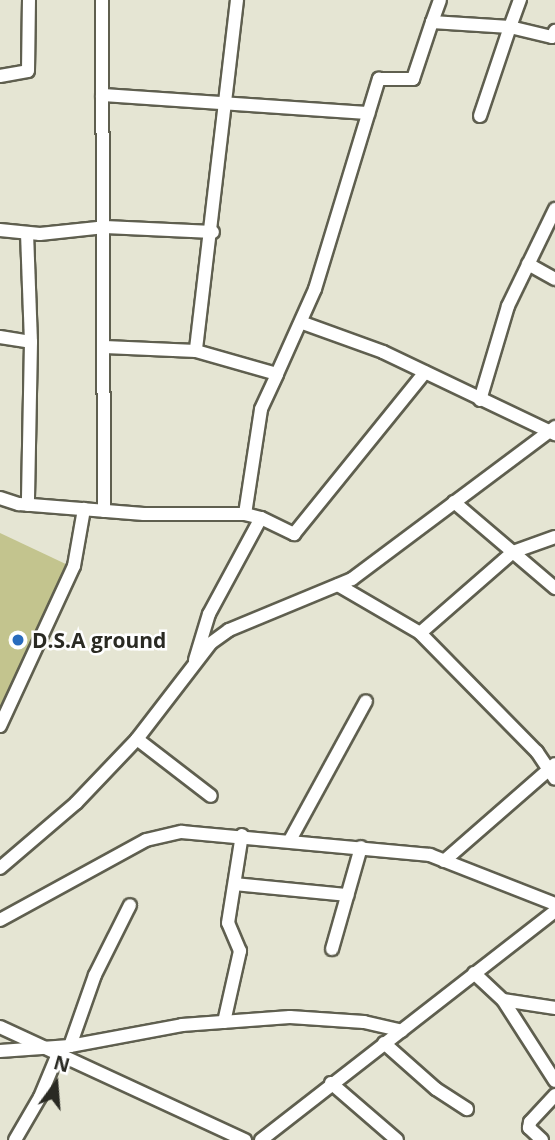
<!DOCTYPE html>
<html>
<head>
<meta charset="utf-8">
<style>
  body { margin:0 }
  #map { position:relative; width:555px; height:1140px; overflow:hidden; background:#e5e5d3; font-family:"Open Sans",sans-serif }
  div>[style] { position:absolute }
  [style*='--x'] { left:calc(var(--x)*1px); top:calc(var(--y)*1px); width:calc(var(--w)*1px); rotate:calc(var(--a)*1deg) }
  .green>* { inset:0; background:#c3c48e }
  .roads { filter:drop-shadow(2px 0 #5f5f4f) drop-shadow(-2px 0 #5f5f4f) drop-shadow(0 2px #5f5f4f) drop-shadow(0 -2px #5f5f4f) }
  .minor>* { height:12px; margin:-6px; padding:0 6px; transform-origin:6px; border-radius:6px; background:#fff }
  .dots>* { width:19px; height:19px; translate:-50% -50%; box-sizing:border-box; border:4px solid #fff; border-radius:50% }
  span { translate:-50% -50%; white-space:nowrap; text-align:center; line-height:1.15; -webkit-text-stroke:5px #fff; paint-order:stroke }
  .poi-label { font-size:21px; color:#2a2a23; font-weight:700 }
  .left { translate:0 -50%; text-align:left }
  .north { position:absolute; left:21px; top:1049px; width:70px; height:70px; -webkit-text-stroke:5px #fff; paint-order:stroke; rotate:16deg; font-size:19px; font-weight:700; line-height:28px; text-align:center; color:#2a2a23 }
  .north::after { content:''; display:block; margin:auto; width:24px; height:32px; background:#2a2a23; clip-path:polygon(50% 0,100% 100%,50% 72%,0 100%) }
</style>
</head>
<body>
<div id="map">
  <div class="green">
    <div style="clip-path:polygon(0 533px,70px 566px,0 713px)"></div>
  </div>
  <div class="roads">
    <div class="minor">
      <div style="--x:102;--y:0;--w:511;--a:89.78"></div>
      <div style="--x:237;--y:0;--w:353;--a:96.7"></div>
      <div style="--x:196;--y:351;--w:84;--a:15.9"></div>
      <div style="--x:277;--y:374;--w:93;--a:-65.9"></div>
      <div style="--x:315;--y:289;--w:220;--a:-73.1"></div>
      <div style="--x:379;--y:79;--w:34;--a:0"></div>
      <div style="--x:413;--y:79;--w:60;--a:-71.6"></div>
      <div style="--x:432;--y:22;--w:78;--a:3.7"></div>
      <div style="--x:510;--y:27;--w:29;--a:-70"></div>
      <div style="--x:432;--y:22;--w:23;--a:-70"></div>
      <div style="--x:0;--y:76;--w:28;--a:-10"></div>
      <div style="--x:28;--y:71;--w:71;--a:-89.2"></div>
      <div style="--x:102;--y:95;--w:267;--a:3.9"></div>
      <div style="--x:480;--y:116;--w:94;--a:-71.4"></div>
      <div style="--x:510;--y:27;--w:43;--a:13.4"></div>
      <div style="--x:552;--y:37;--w:7;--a:-63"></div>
      <div style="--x:0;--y:230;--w:40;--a:5.7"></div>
      <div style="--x:40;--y:234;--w:65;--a:-6.1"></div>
      <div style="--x:105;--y:227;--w:108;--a:2.7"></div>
      <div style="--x:27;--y:233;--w:109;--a:87.9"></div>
      <div style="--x:528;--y:264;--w:31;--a:29"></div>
      <div style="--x:303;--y:323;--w:85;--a:19.9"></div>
      <div style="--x:383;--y:352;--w:191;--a:25.5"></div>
      <div style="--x:0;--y:337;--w:31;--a:9"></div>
      <div style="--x:31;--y:342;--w:163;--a:91.1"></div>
      <div style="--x:105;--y:347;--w:91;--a:2.5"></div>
      <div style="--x:480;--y:400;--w:98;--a:-73.4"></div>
      <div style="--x:508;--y:306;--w:108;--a:-64.1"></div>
      <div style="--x:0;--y:498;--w:20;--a:18"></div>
      <div style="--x:19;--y:504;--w:125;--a:4.6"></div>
      <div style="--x:144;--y:514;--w:101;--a:0"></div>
      <div style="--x:454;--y:502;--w:133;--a:40.4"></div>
      <div style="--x:261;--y:518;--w:37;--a:26"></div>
      <div style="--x:294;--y:534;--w:208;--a:-51"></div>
      <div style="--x:555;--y:537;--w:45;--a:160.3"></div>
      <div style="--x:513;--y:552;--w:123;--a:138.9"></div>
      <div style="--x:420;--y:633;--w:167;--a:45.5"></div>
      <div style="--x:537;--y:752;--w:32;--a:56"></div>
      <div style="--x:338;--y:585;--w:95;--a:30.3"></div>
      <div style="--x:195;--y:660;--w:48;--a:-73.1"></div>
      <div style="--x:209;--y:614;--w:109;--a:-61.6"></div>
      <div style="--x:261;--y:518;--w:16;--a:-166"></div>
      <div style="--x:245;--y:514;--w:106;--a:-81.3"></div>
      <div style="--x:261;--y:409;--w:38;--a:-65"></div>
      <div style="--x:0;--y:726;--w:176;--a:-65.2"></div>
      <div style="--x:74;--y:566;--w:58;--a:-80"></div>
      <div style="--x:137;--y:739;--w:93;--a:37.6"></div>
      <div style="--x:290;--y:840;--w:158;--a:-61.3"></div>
      <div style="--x:444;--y:861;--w:147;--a:-41.1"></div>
      <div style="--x:0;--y:868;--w:100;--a:-40.5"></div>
      <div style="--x:76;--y:803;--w:88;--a:-46.4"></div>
      <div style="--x:137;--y:739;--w:121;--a:-52.4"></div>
      <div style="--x:211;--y:643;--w:22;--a:-36"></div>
      <div style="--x:229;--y:630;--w:133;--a:-22.5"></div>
      <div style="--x:352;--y:579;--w:254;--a:-36.8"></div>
      <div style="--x:235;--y:884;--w:113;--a:5.6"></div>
      <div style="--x:0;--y:920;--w:166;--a:-28.7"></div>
      <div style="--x:146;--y:840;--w:37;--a:-13"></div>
      <div style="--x:182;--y:832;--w:249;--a:5.3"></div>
      <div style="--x:430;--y:855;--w:134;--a:21.4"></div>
      <div style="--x:332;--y:949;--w:106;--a:-74.1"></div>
      <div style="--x:474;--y:973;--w:40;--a:43"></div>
      <div style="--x:503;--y:1000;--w:53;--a:8.7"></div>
      <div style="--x:503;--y:1000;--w:96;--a:57.3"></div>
      <div style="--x:224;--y:1022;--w:73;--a:-77.3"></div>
      <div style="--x:240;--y:951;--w:30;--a:-113"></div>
      <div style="--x:228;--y:923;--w:89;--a:-81"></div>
      <div style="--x:0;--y:1027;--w:270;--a:24.8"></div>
      <div style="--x:384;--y:1043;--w:69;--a:41.5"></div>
      <div style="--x:436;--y:1089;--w:37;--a:33"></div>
      <div style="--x:70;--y:1046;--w:75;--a:-70.6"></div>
      <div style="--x:95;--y:975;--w:78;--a:-63.4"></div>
      <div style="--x:0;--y:1051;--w:70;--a:-4.1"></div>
      <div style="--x:70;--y:1046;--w:114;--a:-10.6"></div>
      <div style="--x:182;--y:1025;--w:108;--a:-4.2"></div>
      <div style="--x:290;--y:1017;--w:74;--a:3.9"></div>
      <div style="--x:364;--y:1022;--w:39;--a:13"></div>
      <div style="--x:331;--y:1083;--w:87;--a:40.8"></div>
      <div style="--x:15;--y:1140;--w:50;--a:-59.8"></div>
      <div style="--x:40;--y:1097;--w:47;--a:-67.3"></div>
      <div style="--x:261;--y:1140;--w:373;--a:-37.9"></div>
      <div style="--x:542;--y:1140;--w:18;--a:-137"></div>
      <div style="--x:529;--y:1128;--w:6;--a:-81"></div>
      <div style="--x:530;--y:1122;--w:37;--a:-47"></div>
    </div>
  </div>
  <div class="dots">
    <div style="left:18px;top:640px;background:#296cbd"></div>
  </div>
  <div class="poi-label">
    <span class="left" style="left:32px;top:640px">D.S.A ground</span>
  </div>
  <div class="north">N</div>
</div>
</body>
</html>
